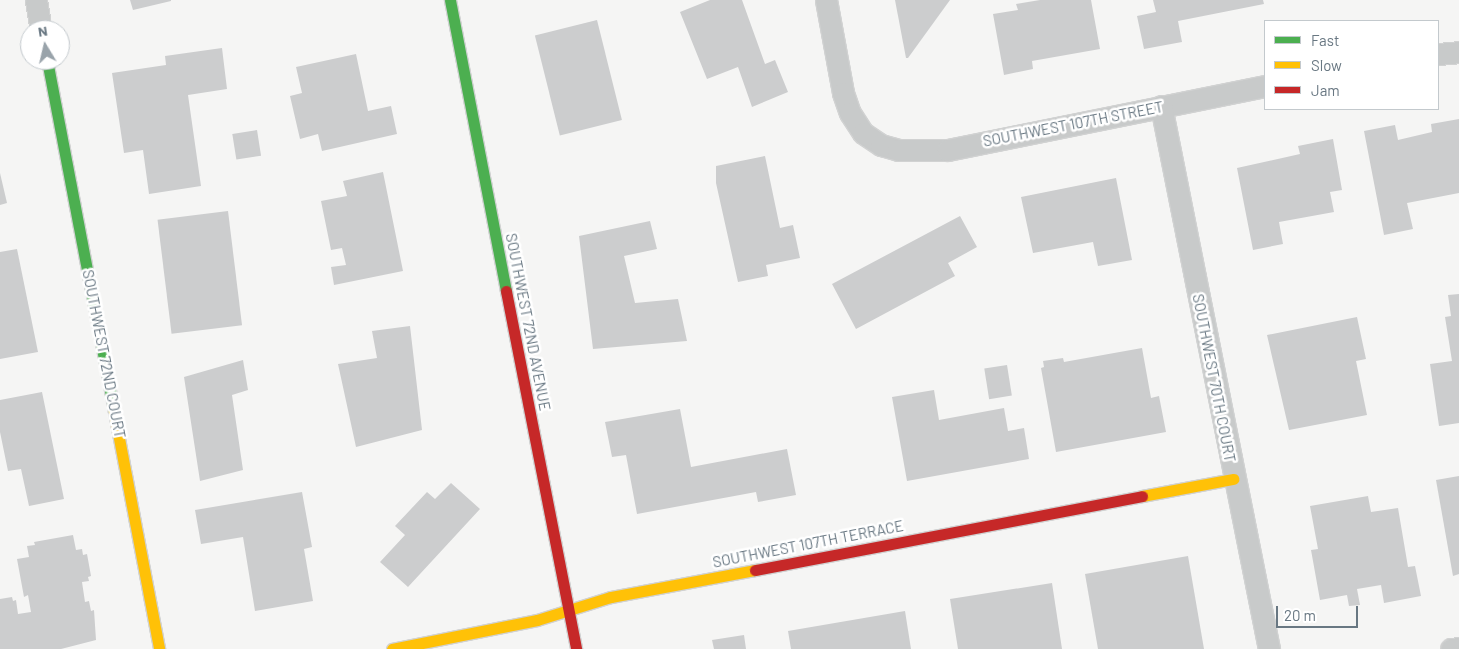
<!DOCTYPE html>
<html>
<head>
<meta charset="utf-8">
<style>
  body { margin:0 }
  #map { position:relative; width:1459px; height:649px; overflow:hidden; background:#f5f5f4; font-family:Barlow,sans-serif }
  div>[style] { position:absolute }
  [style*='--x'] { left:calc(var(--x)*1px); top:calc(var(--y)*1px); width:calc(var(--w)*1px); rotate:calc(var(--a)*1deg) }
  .building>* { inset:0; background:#cccdce; transform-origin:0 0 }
  .roads { filter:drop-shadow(1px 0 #d1d2d2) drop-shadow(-1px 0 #d1d2d2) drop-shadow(0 1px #d1d2d2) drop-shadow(0 -1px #d1d2d2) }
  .street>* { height:21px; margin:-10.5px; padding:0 10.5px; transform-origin:10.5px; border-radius:10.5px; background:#c8caca }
  .fast>* { height:11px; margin:-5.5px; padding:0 5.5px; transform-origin:5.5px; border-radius:5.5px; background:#4caf50 }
  .slow>* { height:11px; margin:-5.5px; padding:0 5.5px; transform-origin:5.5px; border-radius:5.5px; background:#ffc107 }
  .jam>* { height:11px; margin:-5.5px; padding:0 5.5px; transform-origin:5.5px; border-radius:5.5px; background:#c62828 }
  span { translate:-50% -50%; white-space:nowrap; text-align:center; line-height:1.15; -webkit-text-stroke:5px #fff; paint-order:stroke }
  .street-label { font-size:15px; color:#687782 }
  .legend { position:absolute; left:1264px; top:20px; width:175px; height:90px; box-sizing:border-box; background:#fff; border:1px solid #c3c9cd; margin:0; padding:6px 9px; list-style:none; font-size:15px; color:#687782 }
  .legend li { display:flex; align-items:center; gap:10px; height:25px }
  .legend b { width:25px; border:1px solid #c3c9cd }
  .north { position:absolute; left:20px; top:20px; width:50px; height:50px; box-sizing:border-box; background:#fff; border:1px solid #c3c9cd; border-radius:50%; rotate:351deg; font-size:14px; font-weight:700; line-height:20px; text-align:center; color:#687782 }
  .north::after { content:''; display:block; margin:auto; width:18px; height:22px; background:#99a3aa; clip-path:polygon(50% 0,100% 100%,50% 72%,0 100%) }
  .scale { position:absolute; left:1276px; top:606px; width:82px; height:22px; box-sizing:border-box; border:2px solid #687782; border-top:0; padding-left:6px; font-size:15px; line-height:18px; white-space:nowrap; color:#687782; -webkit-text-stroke:4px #fff; paint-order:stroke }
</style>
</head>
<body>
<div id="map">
  <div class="building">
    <div style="clip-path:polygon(130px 0,171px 0,171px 1px,133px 10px)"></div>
    <div style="clip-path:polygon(710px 0,742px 0,765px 64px,775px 60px,788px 92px,752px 107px,738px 67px,707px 79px,680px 12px)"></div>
    <div style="clip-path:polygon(895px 0,950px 0,908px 58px,906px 58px)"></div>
    <div style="clip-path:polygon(1040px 0,1091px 0,1100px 49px,1032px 61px,1033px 69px,1004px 75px,993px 14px,1018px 10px,1016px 4px)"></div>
    <div style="clip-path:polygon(1153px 0,1263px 0,1264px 4px,1178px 21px,1182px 42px,1144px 49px,1137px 16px,1156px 12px)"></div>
    <div style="left:597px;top:20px;width:103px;height:64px;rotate:76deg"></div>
    <div style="clip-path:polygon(222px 48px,227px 89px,188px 95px,201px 186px,149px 194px,143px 150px,124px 153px,112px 73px,166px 65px,165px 56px)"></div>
    <div style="clip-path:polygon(356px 54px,368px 111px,391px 106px,397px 134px,322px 151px,318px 134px,300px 139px,290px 96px,302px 93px,296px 67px)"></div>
    <div style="clip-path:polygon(1459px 119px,1459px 193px,1407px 203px,1413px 229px,1384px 235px,1364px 131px,1395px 125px,1398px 140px,1432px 132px,1431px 124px)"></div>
    <div style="left:257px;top:130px;width:26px;height:25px;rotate:81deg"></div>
    <div style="clip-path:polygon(1333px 139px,1342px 190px,1330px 192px,1334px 212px,1279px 222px,1283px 244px,1253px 250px,1237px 168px,1300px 154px,1298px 146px)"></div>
    <div style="clip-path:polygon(765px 156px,780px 228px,793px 225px,800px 258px,766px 265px,768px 276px,738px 282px,716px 183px,716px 166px)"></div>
    <div style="clip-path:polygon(383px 172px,403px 271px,334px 285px,331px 267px,346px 265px,342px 248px,331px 250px,321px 201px,347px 196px,343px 181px)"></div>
    <div style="clip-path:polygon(0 173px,7px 203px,0 205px)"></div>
    <div style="clip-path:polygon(1116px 178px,1132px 260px,1098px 266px,1093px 242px,1033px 253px,1021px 197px)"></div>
    <div style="left:228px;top:211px;width:115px;height:71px;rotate:83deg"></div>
    <div style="clip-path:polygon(960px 216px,977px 247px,948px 263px,955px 276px,856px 329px,832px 284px)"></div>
    <div style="clip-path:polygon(650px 221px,657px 249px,624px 256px,635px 303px,678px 299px,687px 341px,593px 349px,579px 236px)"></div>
    <div style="clip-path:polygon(17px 249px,38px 352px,0 359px,0 252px)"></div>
    <div style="clip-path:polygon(1459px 294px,1459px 423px,1439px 426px,1430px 364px,1452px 361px,1445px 317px,1451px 316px,1448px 295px)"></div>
    <div style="clip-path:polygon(1357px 317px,1366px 359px,1356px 361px,1367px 415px,1289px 430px,1267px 335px)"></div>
    <div style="clip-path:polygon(410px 326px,422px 430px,356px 447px,338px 364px,377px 358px,372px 331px)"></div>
    <div style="clip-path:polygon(1142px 348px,1151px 398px,1159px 396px,1166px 432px,1056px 452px,1041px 368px,1044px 367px,1043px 361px,1063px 358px,1064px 362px)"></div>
    <div style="clip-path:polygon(243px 360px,248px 390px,232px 395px,243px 470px,200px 481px,184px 377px)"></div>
    <div style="left:1007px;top:365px;width:31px;height:23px;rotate:81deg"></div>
    <div style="clip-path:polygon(934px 390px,939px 420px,1004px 408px,1008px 431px,1024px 428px,1029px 459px,907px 481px,892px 397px)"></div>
    <div style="clip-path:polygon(42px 392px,64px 499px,29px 506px,21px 469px,8px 471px,0 432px,0 400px)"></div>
    <div style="clip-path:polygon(680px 409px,691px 467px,787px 449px,796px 495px,758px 502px,756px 492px,637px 514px,626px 455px,612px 457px,605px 422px)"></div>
    <div style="clip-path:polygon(1459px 476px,1459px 574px,1453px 576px,1436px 480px)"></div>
    <div style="clip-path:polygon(451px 483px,480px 509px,408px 587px,380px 562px,405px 535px,395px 526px,427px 492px,435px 499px)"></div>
    <div style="clip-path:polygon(302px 492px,312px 547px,304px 549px,313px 601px,255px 611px,243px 537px,201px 544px,195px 510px)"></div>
    <div style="clip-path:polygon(1368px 496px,1371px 512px,1398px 508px,1408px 567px,1415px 566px,1421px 596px,1384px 603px,1381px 585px,1357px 589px,1360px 605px,1349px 606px,1347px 595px,1320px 600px,1311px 550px,1318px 549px,1310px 506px)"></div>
    <div style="clip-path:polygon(73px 535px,76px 550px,82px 549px,83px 555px,87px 554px,91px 576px,88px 577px,89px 581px,82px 582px,85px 602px,89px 601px,91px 611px,94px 610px,96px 640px,61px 649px,0 649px,0 599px,12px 597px,13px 601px,16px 600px,18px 614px,31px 612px,28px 595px,24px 597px,17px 559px,29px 557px,27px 546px,35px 545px,34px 542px)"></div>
    <div style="clip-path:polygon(1188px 556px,1204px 649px,1098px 649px,1085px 574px)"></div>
    <div style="clip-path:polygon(1052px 583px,1062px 649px,958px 649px,950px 599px)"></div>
    <div style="clip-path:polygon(905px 611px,911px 649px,791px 649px,788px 631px)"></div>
    <div style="clip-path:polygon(744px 635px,746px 649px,714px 649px,712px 640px)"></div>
  </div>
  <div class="roads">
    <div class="street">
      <div style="--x:36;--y:0;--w:30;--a:81"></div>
      <div style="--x:826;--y:0;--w:95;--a:79.6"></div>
      <div style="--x:843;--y:93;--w:21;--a:71"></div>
      <div style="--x:850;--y:113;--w:24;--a:57"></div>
      <div style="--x:863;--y:133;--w:22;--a:34"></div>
      <div style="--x:881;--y:145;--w:18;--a:16"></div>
      <div style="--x:898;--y:150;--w:50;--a:0"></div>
      <div style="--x:948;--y:150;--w:323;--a:-11.4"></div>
      <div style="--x:1438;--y:54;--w:21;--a:-5"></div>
      <div style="--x:1161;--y:106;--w:554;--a:78.75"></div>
      <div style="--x:1451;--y:649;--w:8;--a:-7"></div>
    </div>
    <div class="fast">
      <div style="--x:450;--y:0;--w:296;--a:79.1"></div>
      <div style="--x:47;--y:60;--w:358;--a:79.2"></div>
    </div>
    <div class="slow">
      <div style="--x:114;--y:412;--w:241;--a:79.2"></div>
      <div style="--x:1142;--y:496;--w:93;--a:-10.6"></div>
      <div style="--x:392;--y:649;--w:148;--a:-11.3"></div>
      <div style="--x:537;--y:620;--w:77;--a:-17.3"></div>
      <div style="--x:611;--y:597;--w:147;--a:-10.6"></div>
    </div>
    <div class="jam">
      <div style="--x:506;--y:291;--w:365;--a:78.9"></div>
      <div style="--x:755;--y:570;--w:394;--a:-10.8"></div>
    </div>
  </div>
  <div class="street-label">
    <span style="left:1073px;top:124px;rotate:-11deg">SOUTHWEST 107TH STREET</span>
    <span style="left:528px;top:322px;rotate:79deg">SOUTHWEST 72ND AVENUE</span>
    <span style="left:104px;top:354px;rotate:79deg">SOUTHWEST 72ND COURT</span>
    <span style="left:1214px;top:378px;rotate:79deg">SOUTHWEST 70TH COURT</span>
    <span style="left:808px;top:544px;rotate:-11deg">SOUTHWEST 107TH TERRACE</span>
  </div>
  <ul class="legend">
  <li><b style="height:6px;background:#4caf50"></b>Fast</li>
  <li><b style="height:6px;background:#ffc107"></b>Slow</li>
  <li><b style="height:6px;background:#c62828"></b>Jam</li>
  </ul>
  <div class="north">N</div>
  <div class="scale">20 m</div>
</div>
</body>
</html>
